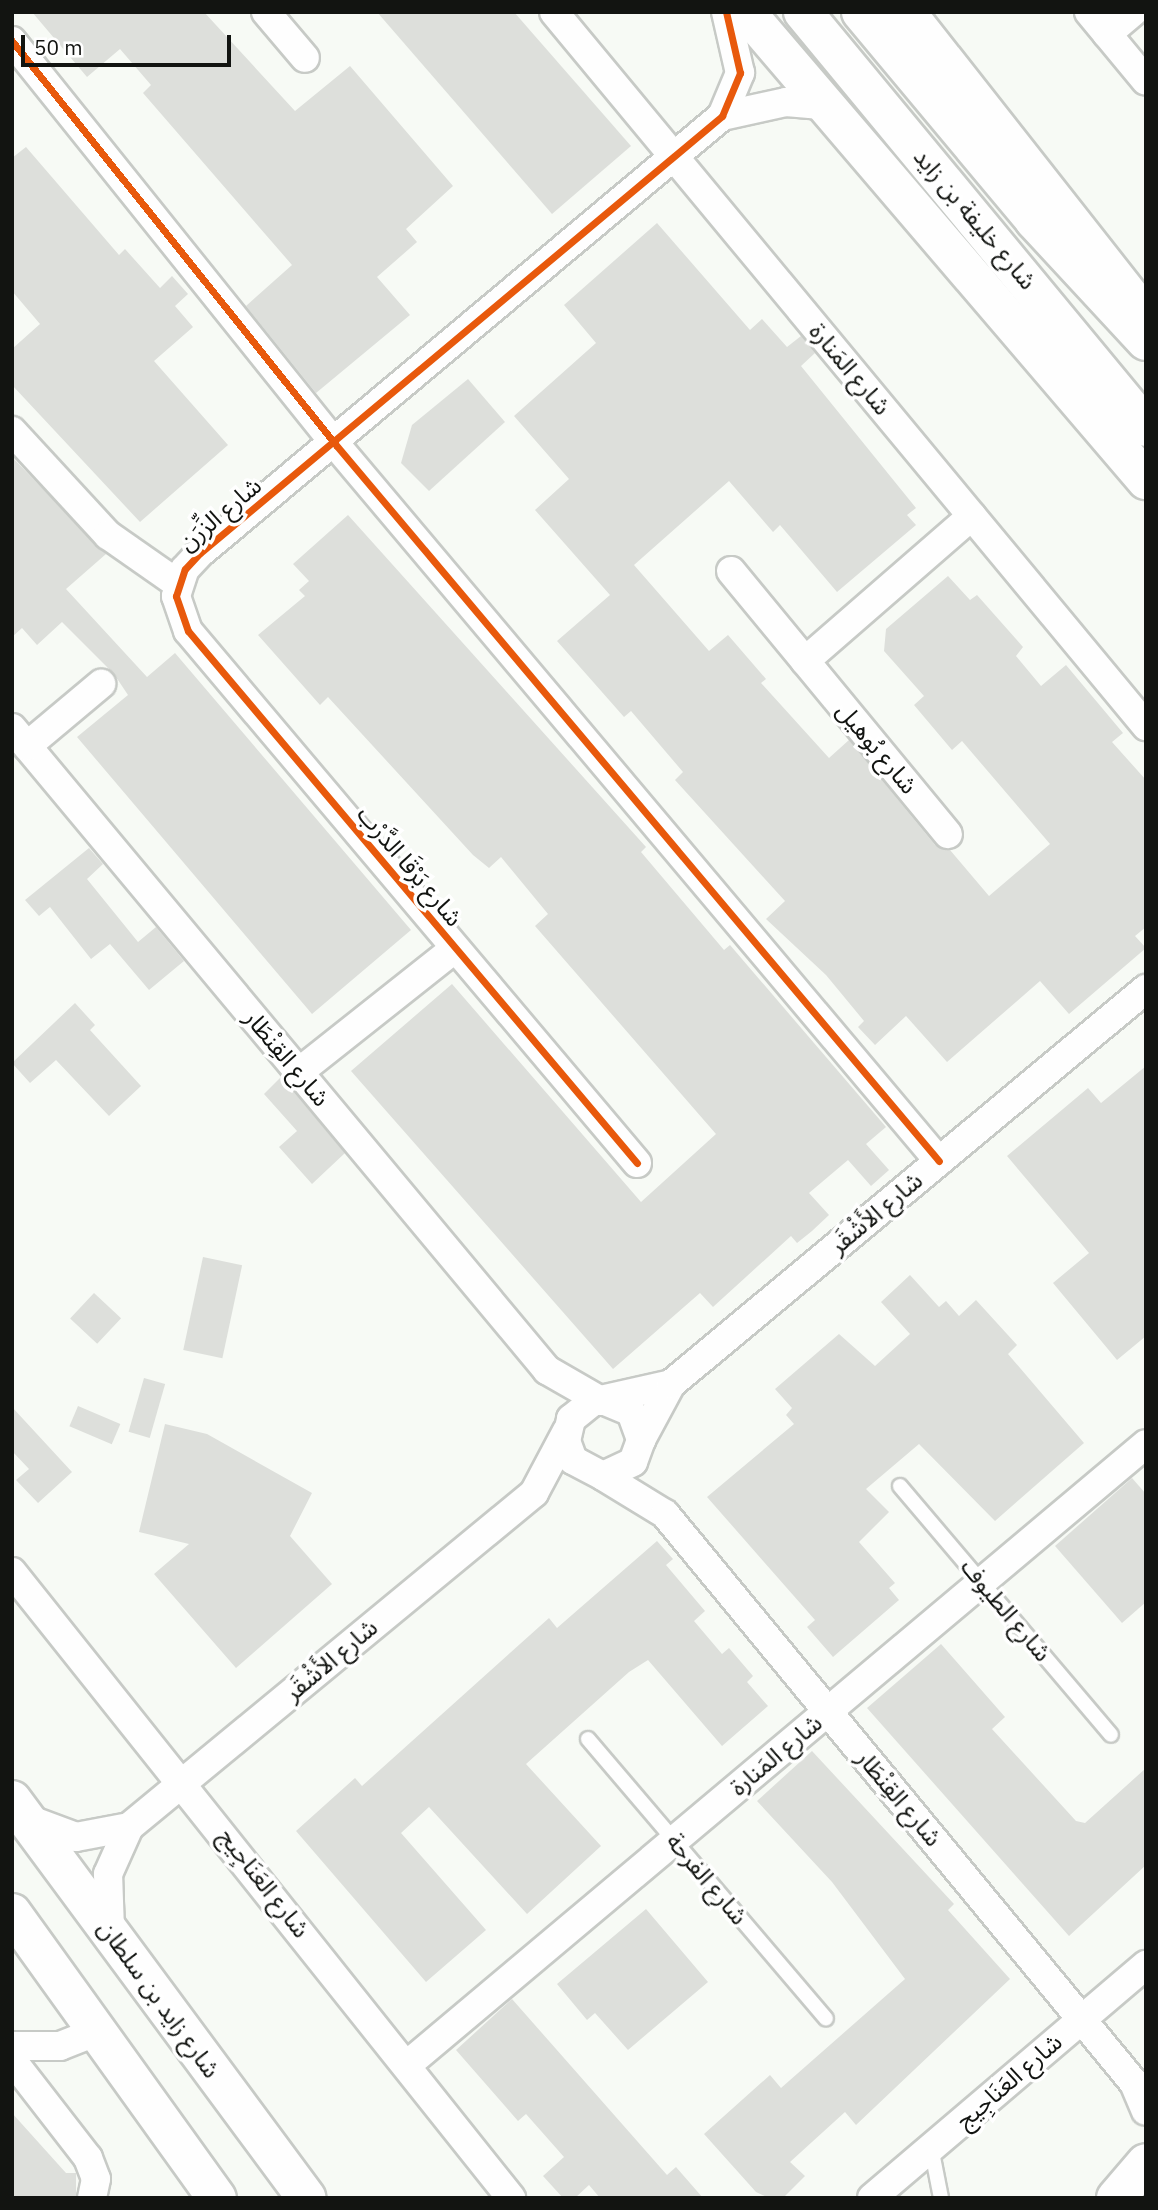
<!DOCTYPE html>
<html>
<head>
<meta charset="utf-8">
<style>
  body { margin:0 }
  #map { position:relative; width:1158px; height:2210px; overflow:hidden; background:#f7faf5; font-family:"IBM Plex Sans","Noto Sans Arabic",sans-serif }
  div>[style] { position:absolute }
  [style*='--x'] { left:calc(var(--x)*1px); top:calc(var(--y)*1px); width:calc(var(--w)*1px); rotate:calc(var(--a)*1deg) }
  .building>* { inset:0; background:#dddfdb; transform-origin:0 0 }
  .roads { filter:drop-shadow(2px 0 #c7cac6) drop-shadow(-2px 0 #c7cac6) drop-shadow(0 2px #c7cac6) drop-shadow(0 -2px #c7cac6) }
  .lane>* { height:14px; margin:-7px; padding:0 7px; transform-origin:7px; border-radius:7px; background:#fefefe }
  .street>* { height:28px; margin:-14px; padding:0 14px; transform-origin:14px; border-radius:14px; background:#fefefe }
  .secondary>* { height:38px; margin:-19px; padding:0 19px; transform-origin:19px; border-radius:19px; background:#fefefe }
  .primary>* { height:38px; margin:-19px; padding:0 19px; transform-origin:19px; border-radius:19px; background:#fefefe }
  .highway>* { height:38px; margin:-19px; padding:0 19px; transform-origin:19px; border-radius:19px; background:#fefefe }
  .cycleway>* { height:7px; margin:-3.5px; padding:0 3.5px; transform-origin:3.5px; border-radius:3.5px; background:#e8590c }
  span { translate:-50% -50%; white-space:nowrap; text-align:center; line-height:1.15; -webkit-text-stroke:7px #fff; paint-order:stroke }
  .street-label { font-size:24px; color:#121411 }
  .frame { position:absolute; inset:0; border:14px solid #121411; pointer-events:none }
  .scale { position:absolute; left:21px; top:35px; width:210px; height:32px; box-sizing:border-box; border:4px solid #121411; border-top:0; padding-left:9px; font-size:21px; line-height:24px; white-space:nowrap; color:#121411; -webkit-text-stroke:5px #fff; paint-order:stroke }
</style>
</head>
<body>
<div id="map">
  <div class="building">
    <div style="clip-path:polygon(32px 12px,204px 12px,295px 111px,350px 66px,453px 186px,406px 229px,417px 242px,377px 277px,410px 315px,316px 393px,246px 306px,292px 265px,143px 93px,151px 85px,120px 49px,87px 77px)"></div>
    <div style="clip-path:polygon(377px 12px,514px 12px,631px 146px,552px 214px)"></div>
    <div style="clip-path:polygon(26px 147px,119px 255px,125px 249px,160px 288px,172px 276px,188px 294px,175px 306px,193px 327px,154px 361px,228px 445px,140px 522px,12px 385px,12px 349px,40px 324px,12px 291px,12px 158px)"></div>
    <div style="clip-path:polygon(657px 223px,750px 330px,762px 319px,787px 347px,801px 336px,815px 353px,801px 366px,916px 508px,907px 515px,916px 525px,837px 592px,780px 525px,773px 532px,729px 481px,634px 565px,709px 651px,728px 635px,766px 679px,761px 683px,829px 758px,849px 740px,935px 845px,950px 850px,989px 896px,1050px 844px,962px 741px,952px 750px,914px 705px,924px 696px,884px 651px,886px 629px,948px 576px,970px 600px,977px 595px,1023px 647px,1016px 656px,1041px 686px,1066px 665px,1123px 733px,1112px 742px,1146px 780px,1146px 927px,1135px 936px,1146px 948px,1069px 1014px,1040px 981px,947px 1062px,906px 1016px,875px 1045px,858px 1027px,864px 1021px,826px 975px,766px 919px,785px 901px,675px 780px,683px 772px,631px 711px,624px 717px,557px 641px,610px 595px,535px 510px,569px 479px,514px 416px,596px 343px,564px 305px)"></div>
    <div style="clip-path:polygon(468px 379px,505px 422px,429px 491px,401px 463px,412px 425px)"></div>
    <div style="clip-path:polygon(12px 457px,106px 554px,66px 589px,147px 677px,175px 653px,411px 930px,312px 1014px,77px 737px,128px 695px,114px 674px,62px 622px,37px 645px,22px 628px,12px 637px)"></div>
    <div style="clip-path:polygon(348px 515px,646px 847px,641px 852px,724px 950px,730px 945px,886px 1127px,866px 1144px,889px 1170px,871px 1186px,848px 1160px,809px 1193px,829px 1215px,812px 1231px,797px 1243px,791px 1236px,713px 1307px,700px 1293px,613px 1369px,351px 1071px,452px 984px,641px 1202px,716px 1134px,535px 926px,548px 914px,501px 857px,489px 868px,473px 855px,328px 697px,320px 705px,258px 635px,305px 596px,299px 590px,309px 581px,293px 564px)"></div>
    <div style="clip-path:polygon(89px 848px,103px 864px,87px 879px,138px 942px,156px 927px,184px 961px,149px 990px,110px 944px,91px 959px,50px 907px,39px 916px,25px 900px)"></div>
    <div style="clip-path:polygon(75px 1003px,95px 1025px,90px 1030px,141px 1086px,109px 1116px,56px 1060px,30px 1083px,12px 1063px)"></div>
    <div style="clip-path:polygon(1146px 1066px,1146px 1336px,1117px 1360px,1053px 1283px,1089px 1253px,1007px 1156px,1088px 1088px,1101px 1103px)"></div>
    <div style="clip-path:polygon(281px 1077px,345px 1153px,312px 1184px,279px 1147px,297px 1131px,264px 1094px)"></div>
    <div style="left:203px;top:1257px;width:40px;height:95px;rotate:12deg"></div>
    <div style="clip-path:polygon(910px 1275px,939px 1307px,946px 1301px,959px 1316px,976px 1300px,1017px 1345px,1008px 1354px,1084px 1443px,995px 1521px,919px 1444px,866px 1489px,889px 1512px,859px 1542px,895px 1583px,889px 1588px,899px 1600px,833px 1657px,807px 1627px,815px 1620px,707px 1497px,794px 1424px,786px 1415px,792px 1408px,775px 1389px,839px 1334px,875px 1366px,910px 1334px,881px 1302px)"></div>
    <div style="left:94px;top:1293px;width:37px;height:35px;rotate:43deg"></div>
    <div style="left:144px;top:1378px;width:22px;height:56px;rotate:16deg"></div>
    <div style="left:78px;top:1406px;width:46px;height:22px;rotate:23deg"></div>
    <div style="clip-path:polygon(12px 1407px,72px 1472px,38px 1503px,16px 1480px,29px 1469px,12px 1451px)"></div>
    <div style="clip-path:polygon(165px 1424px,207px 1434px,312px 1493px,290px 1536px,332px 1584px,236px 1668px,154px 1574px,189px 1544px,139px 1532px)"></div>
    <div style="clip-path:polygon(1132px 1478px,1146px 1494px,1146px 1602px,1122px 1623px,1055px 1546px)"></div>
    <div style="clip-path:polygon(657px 1541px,673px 1559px,666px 1565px,705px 1611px,694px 1621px,722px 1654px,729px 1648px,753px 1676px,747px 1682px,768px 1706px,722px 1746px,648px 1660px,629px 1672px,526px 1764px,601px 1846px,527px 1914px,429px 1807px,401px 1833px,486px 1930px,426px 1982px,296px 1831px,355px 1778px,362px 1786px,549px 1618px,557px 1628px)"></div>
    <div style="clip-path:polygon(941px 1644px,1005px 1717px,992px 1729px,1076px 1821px,1085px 1823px,1146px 1768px,1146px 1865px,1069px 1936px,867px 1708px)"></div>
    <div style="clip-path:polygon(812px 1751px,954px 1904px,948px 1910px,1010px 1979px,856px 2125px,845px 2112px,790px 2162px,805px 2176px,783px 2198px,769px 2198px,756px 2192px,704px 2134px,770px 2075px,781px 2088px,905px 1979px,832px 1882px,757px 1801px)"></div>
    <div style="clip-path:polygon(646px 1909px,708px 1982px,628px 2050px,595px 2013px,587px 2020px,557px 1984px)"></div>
    <div style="clip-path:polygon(512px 1999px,667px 2175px,676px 2167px,703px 2198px,600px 2198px,589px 2185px,575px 2198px,563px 2198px,543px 2176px,564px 2157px,526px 2114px,518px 2121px,456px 2050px)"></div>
    <div style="clip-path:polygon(12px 2113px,66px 2173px,76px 2173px,76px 2198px,12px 2198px)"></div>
  </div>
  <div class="roads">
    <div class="lane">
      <div style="--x:900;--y:1486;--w:326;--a:49.7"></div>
      <div style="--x:588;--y:1739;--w:367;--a:49.6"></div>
      <div style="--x:931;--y:2147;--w:52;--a:78.9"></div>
    </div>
    <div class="street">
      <div style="--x:266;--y:12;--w:60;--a:49.7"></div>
      <div style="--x:554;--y:12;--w:928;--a:50.34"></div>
      <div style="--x:1089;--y:12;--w:89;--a:50.4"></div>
      <div style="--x:1107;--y:34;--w:34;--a:-40"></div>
      <div style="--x:12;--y:41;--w:518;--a:51.27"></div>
      <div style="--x:336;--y:445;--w:936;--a:49.9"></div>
      <div style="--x:722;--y:116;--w:66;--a:-12.3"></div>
      <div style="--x:786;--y:102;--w:38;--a:5"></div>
      <div style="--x:12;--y:431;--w:142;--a:47.3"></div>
      <div style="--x:108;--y:535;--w:85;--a:35"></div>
      <div style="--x:731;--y:571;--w:341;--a:50.5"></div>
      <div style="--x:805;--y:661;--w:221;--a:-41"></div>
      <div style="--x:12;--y:728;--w:836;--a:50.19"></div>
      <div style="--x:547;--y:1370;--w:62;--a:29.9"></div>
      <div style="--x:27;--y:746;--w:97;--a:-40"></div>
      <div style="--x:299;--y:1072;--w:198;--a:-38.4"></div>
      <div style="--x:637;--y:1163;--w:696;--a:-130.16"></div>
      <div style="--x:188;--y:631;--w:37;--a:-109"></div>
      <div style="--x:176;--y:596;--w:28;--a:-72"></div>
      <div style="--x:185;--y:569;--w:22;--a:-47"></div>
      <div style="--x:200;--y:553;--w:681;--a:-39.93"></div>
      <div style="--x:722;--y:116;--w:47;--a:-67.3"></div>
      <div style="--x:740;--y:73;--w:63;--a:-102.9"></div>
      <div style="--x:603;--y:1400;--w:30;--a:23"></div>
      <div style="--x:631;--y:1412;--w:30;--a:70"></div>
      <div style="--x:641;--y:1440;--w:23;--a:110"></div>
      <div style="--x:633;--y:1462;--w:33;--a:155"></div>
      <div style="--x:603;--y:1476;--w:34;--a:-152"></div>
      <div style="--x:573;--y:1460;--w:20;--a:-110"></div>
      <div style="--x:566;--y:1441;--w:23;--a:-77"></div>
      <div style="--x:571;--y:1419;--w:27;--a:-39"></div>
      <div style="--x:592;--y:1402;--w:81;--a:-12.8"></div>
      <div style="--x:641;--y:1440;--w:64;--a:-61.8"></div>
      <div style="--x:671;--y:1384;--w:618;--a:-39.75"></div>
      <div style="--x:603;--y:1476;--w:73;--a:31.5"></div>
      <div style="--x:665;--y:1514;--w:737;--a:50.5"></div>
      <div style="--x:1134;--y:2083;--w:30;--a:67"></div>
      <div style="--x:12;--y:1572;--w:801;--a:51.44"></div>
      <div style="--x:28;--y:1819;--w:51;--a:20.6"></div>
      <div style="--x:76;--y:1837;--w:54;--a:-10.7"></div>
      <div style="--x:110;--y:1930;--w:56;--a:-92"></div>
      <div style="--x:108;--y:1874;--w:51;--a:-65.9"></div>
      <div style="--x:129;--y:1827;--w:525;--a:-39.51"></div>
      <div style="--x:534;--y:1493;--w:70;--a:-62"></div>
      <div style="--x:12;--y:2046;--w:48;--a:0"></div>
      <div style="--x:60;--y:2046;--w:41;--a:-21.5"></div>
      <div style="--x:12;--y:2060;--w:124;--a:52.2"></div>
      <div style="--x:88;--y:2158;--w:22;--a:69"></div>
      <div style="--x:96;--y:2179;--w:19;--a:102"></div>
      <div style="--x:407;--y:2065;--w:965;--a:-40.04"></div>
      <div style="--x:872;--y:2198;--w:360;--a:-40.4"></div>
    </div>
    <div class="secondary">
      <div style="--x:12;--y:1800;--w:495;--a:53.5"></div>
      <div style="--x:12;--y:1913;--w:351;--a:54.3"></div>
      <div style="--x:1116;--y:2198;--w:46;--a:-49.4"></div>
    </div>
    <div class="primary">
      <div style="--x:746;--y:12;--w:616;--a:49.48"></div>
      <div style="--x:906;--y:12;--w:388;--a:51.8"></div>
    </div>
    <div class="highway">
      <div style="--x:803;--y:12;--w:538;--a:50.43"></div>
      <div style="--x:861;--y:12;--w:271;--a:50.2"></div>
      <div style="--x:1034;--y:220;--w:165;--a:47.2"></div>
    </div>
  </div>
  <div class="cycleway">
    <div style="--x:12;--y:41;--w:518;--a:51.27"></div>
    <div style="--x:336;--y:445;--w:936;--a:49.9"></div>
    <div style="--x:637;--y:1163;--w:696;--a:-130.16"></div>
    <div style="--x:188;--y:631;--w:37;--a:-109"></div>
    <div style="--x:176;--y:596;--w:28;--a:-72"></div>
    <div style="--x:185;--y:569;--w:22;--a:-47"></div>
    <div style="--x:200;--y:553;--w:681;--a:-39.93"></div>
    <div style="--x:722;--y:116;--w:47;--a:-67.3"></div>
    <div style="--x:740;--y:73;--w:63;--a:-102.9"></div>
  </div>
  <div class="street-label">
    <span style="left:975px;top:219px;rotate:50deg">شارع خليفة بن زايد</span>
    <span style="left:850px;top:369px;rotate:50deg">شارع المَنارة</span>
    <span style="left:220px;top:514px;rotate:-40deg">شارع الزِّرَن</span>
    <span style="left:877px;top:748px;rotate:50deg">شارع بُوهيل</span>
    <span style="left:410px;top:866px;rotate:50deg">شارع بَرْقَا الدَّرْب</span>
    <span style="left:287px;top:1058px;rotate:50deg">شارع القِنْطَار</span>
    <span style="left:876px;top:1213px;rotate:-40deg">شارع الأَشْقَر</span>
    <span style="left:1006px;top:1610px;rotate:50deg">شارع الطيوف</span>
    <span style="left:331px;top:1660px;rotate:-40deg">شارع الأَشْقَر</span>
    <span style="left:776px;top:1755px;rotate:-40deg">شارع المَنارة</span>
    <span style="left:899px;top:1798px;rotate:50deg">شارع القِنْطَار</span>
    <span style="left:707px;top:1879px;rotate:50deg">شارع الفرحة</span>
    <span style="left:264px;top:1883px;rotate:52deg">شارع العَنَاجِيج</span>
    <span style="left:159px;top:1999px;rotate:54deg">شارع زايد بن سلطان</span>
    <span style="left:1009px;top:2081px;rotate:-41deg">شارع العَنَاجِيج</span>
  </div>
  <div class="frame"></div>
  <div class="scale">50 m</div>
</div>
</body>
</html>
